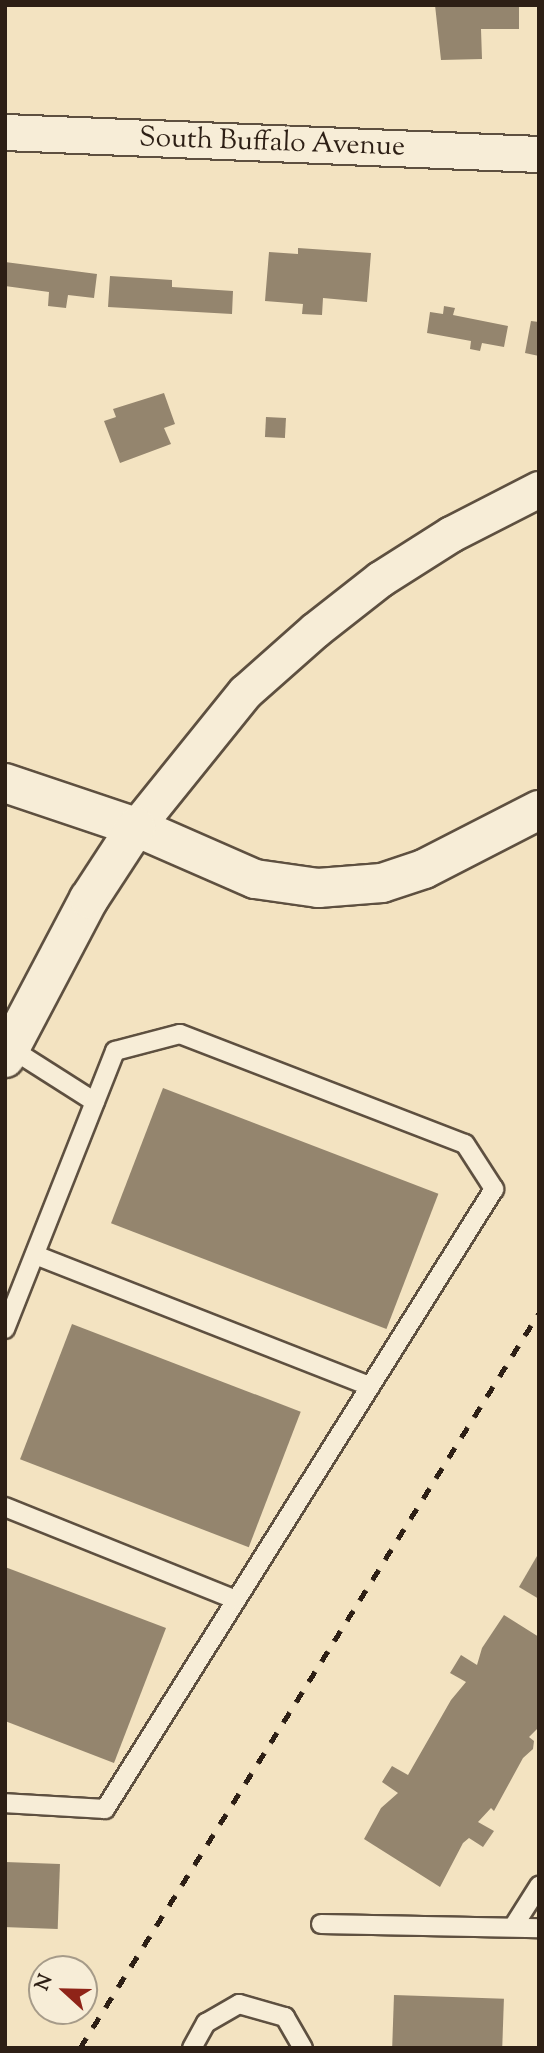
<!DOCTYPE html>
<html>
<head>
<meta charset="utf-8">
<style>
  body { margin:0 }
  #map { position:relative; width:544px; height:2053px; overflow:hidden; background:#f3e3c1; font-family:"Sorts Mill Goudy",serif }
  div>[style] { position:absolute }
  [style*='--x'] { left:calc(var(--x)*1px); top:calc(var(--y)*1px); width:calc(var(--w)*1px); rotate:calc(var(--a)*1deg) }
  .building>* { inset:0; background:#94856e; transform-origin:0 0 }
  .roads { filter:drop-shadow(2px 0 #5e5040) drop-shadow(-2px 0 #5e5040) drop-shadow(0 2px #5e5040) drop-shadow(0 -2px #5e5040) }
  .service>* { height:18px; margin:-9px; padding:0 9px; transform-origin:9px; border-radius:9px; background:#f7edd7 }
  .minor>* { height:35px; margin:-17.5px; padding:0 17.5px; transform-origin:17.5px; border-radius:17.5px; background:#f7edd7 }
  .tertiary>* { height:38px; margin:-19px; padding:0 19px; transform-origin:19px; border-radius:19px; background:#f7edd7 }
  .rail>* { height:5px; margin-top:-2.5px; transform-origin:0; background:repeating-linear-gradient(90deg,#2d1f15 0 12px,transparent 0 24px) }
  span { translate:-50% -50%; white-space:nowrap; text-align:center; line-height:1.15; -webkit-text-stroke:6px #f7edd7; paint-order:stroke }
  .street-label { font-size:28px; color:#2d1f15 }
  .frame { position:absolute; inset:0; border:7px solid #2d1f15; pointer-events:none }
  .north { position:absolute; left:28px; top:1955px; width:70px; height:70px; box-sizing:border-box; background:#f7edd7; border:2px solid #a69b89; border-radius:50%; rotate:292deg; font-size:19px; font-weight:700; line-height:28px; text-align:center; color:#2d1f15 }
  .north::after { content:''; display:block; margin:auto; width:24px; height:32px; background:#8f2418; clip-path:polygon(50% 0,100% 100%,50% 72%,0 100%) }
</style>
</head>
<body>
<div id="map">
  <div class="building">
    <div style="clip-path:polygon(435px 5px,519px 5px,519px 29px,481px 29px,482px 59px,441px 60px)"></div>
    <div style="clip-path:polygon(298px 248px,371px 253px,367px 302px,323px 298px,322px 315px,302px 314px,303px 304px,265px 301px,269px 252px,298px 254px)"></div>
    <div style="clip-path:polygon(5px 262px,97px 274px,94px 298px,68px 295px,66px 308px,48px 306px,49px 292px,5px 286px)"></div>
    <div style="clip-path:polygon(110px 276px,172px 280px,172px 287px,233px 291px,232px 314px,108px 307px)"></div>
    <div style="clip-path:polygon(444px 306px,455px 308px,453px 315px,508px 326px,504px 347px,482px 343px,480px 351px,470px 349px,471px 341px,427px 333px,430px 312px,443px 314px)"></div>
    <div style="clip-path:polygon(531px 321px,539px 322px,539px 356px,525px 353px)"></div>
    <div style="clip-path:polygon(164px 393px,175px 424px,164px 428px,171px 444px,120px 463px,104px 421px,116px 417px,113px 409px)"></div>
    <div style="left:266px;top:417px;width:20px;height:20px;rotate:3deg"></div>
    <div style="left:163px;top:1088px;width:295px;height:145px;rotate:21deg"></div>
    <div style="left:72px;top:1324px;width:245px;height:145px;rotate:21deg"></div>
    <div style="clip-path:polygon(537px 1556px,539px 1557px,539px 1599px,519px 1587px)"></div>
    <div style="clip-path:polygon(5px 1567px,166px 1628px,114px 1763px,5px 1721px)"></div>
    <div style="clip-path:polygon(504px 1615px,539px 1637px,539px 1727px,529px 1737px,534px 1741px,533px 1749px,523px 1758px,494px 1811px,491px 1808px,478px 1822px,494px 1831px,483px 1847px,469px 1838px,463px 1843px,440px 1887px,364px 1839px,381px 1808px,398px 1793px,382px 1782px,385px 1777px,392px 1766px,408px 1775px,451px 1700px,466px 1682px,450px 1673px,461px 1655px,477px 1665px,482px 1648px)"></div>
    <div style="left:5px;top:1862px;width:55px;height:65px;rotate:2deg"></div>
    <div style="left:394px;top:1995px;width:110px;height:53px;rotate:2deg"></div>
  </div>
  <div class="roads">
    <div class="service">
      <div style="--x:7;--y:1046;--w:104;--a:32.5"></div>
      <div style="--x:35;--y:1255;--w:360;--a:21.4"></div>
      <div style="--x:5;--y:1329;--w:299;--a:-68.4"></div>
      <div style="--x:115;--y:1051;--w:67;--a:-14.7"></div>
      <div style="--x:180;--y:1034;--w:305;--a:21.1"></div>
      <div style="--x:465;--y:1144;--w:54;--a:57.2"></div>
      <div style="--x:494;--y:1189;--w:732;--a:122.1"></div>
      <div style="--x:105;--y:1809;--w:100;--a:-176.6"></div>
      <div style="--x:5;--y:1507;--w:249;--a:21.9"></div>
      <div style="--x:321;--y:1924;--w:218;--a:1.1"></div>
      <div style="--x:513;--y:1927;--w:49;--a:-57.6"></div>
      <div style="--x:192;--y:2048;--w:29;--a:-61"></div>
      <div style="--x:206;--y:2023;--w:38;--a:-30"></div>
      <div style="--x:239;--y:2004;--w:48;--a:15.8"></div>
      <div style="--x:285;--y:2017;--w:36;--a:60"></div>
    </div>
    <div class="minor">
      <div style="--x:5;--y:132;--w:534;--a:2.36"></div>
      <div style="--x:136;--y:827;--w:174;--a:-51.1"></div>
      <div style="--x:245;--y:692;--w:94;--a:-41.5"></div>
      <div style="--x:315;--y:630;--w:83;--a:-38.1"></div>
      <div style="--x:380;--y:579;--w:84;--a:-32.4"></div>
      <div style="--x:451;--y:534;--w:99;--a:-27.1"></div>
    </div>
    <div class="tertiary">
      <div style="--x:5;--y:783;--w:138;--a:18.6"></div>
      <div style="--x:136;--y:827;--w:130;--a:23.6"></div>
      <div style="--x:255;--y:879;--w:64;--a:8.1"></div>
      <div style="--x:318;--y:888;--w:64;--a:-4.5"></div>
      <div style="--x:382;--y:883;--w:44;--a:-18.4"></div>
      <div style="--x:424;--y:869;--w:129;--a:-27.2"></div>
      <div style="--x:5;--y:1058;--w:180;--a:-62.2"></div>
      <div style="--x:89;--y:899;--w:86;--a:-56.9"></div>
    </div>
  </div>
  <div class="rail">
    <div style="--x:80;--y:2048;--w:867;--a:-58.02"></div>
  </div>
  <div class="street-label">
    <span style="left:272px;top:143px;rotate:2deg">South Buffalo Avenue</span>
  </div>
  <div class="frame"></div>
  <div class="north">N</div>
</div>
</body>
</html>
